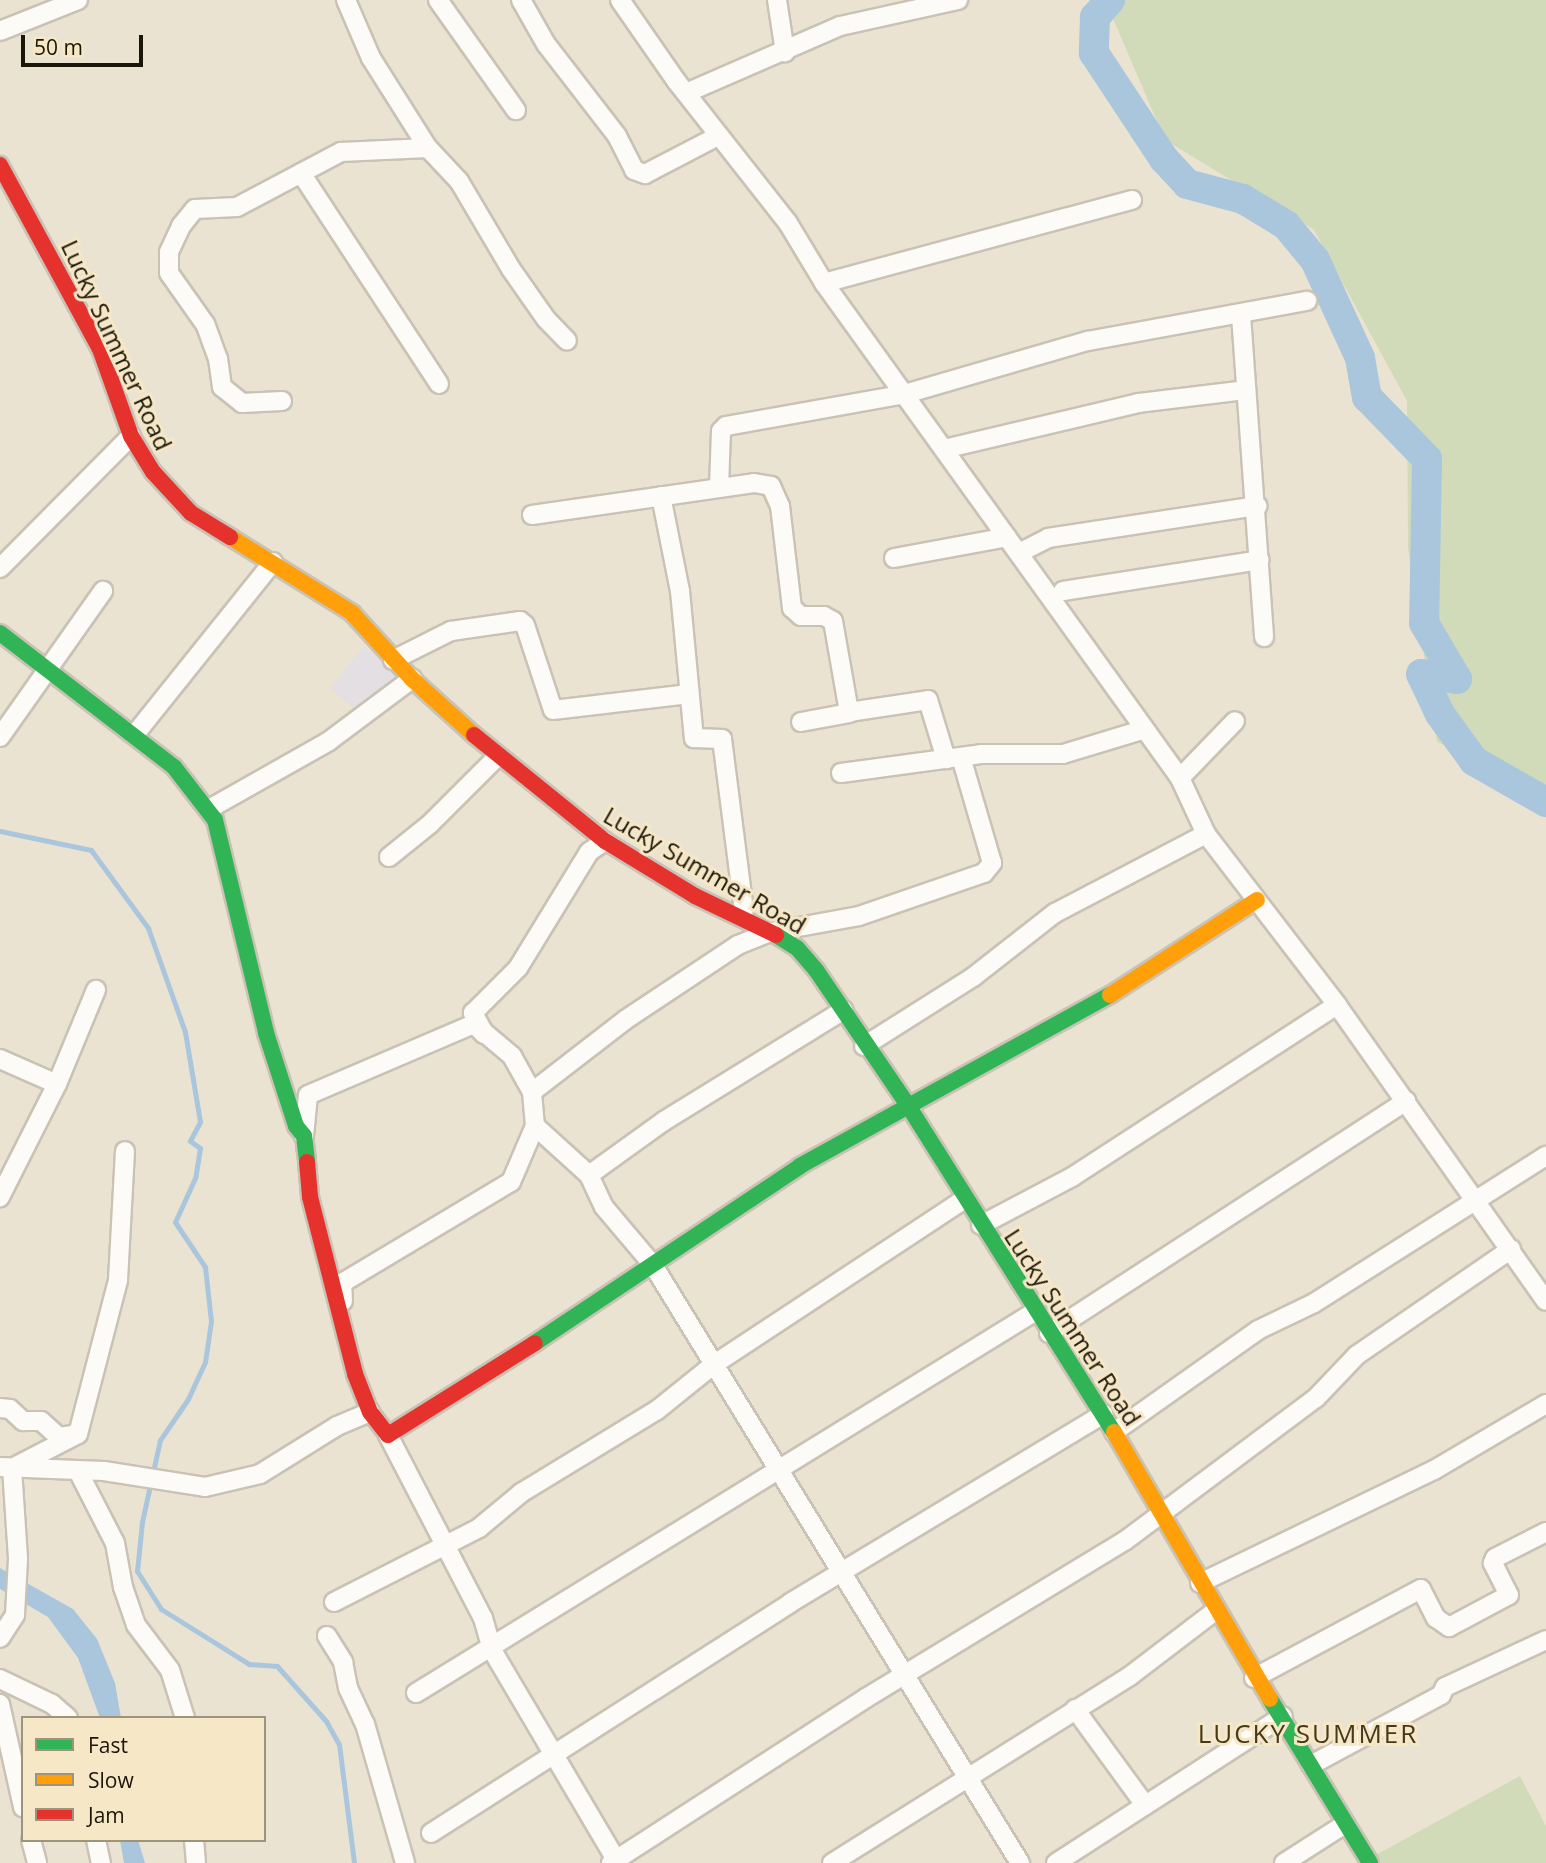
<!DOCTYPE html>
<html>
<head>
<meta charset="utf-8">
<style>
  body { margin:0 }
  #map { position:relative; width:1546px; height:1863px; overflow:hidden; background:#ebe3d1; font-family:"Open Sans",sans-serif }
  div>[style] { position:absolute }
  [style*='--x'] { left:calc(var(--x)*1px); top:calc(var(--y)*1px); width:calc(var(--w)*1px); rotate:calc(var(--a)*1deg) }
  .medical>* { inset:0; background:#e4dfe3; transform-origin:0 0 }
  .green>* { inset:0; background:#d1dbba }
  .water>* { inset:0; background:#aac6dd }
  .stream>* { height:5px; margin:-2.5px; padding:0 2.5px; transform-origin:2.5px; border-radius:2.5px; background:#aac6dd }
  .river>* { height:30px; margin:-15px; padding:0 15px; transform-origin:15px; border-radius:15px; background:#aac6dd }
  .roads { filter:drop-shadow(2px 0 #c9c2b5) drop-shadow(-2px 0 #c9c2b5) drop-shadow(0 2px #c9c2b5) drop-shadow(0 -2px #c9c2b5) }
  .street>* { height:18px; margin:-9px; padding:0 9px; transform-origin:9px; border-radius:9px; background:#fcfbf8 }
  .fast>* { height:16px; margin:-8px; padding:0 8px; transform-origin:8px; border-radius:8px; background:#30b455 }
  .slow>* { height:16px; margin:-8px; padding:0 8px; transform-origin:8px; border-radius:8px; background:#ff9f0a }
  .jam>* { height:16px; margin:-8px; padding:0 8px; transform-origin:8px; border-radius:8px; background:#e5322d }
  span { translate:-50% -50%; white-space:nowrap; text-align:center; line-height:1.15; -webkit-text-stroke:6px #f6e7c6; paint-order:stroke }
  .street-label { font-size:24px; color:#1b160a }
  .neighbourhood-label { font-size:26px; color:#45391c; letter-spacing:2px }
  .legend { position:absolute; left:21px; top:1716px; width:245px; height:126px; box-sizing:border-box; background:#f6e7c6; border:2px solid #9e937b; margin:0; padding:9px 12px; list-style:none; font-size:21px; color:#1b160a }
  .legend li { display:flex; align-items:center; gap:14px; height:35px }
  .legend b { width:35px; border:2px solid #9e937b }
  .scale { position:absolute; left:21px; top:35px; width:122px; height:32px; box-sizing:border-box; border:4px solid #1b160a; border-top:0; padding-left:9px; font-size:21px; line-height:24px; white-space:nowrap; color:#1b160a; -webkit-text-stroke:5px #f6e7c6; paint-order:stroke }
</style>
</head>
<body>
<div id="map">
  <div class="medical">
    <div style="left:363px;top:647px;width:44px;height:53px;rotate:39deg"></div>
  </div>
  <div class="green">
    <div style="clip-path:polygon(1105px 0,1546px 0,1546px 789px,1437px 742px,1408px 548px,1407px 401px,1314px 230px,1165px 140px)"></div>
    <div style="clip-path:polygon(1520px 1776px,1546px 1826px,1546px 1863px,1378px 1863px,1374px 1856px)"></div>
  </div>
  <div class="water">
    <div style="clip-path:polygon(0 1568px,73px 1609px,97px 1639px,115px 1683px,121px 1718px,100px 1718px,78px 1658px,48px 1617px,0 1589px)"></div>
    <div style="clip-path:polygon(120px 1840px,138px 1840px,145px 1863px,124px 1863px)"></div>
  </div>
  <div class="stream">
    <div style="--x:0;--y:831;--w:93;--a:11.8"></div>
    <div style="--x:91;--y:850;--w:97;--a:53.8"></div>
    <div style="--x:148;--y:928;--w:110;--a:70.4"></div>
    <div style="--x:185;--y:1032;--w:91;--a:80.5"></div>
    <div style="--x:200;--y:1122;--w:21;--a:118"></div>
    <div style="--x:190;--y:1141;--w:12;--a:35"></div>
    <div style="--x:200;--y:1148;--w:30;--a:99"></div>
    <div style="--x:195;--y:1178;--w:48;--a:114.4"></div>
    <div style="--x:175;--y:1222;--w:54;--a:56.3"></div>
    <div style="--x:205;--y:1267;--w:54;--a:83.7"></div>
    <div style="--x:211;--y:1321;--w:41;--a:98.3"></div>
    <div style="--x:205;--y:1362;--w:41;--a:114.7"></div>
    <div style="--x:188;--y:1399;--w:50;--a:124.3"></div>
    <div style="--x:160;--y:1440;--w:84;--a:102.4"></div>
    <div style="--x:142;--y:1522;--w:49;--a:95.8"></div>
    <div style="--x:137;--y:1571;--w:45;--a:57.7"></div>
    <div style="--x:161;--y:1609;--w:104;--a:32"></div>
    <div style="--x:249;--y:1664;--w:28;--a:4"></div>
    <div style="--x:277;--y:1666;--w:74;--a:48.3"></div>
    <div style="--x:326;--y:1721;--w:26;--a:61"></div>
    <div style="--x:339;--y:1744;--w:120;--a:82.8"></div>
  </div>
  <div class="river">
    <div style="--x:1110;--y:0;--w:23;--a:131"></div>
    <div style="--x:1095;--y:17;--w:36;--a:92"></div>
    <div style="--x:1094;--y:53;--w:127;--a:56.6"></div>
    <div style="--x:1164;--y:159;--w:34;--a:47"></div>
    <div style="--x:1187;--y:184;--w:58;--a:15"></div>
    <div style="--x:1243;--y:199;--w:50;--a:31.2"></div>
    <div style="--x:1286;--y:225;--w:45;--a:50.4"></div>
    <div style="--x:1315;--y:260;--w:108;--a:65.3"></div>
    <div style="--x:1360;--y:358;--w:40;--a:80"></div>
    <div style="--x:1367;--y:397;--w:86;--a:45.9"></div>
    <div style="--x:1427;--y:459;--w:164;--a:91"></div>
    <div style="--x:1424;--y:623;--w:65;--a:59.5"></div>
    <div style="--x:1457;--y:679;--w:36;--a:-172"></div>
    <div style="--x:1421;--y:674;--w:44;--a:64.6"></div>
    <div style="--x:1440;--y:714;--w:58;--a:54.1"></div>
    <div style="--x:1474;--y:761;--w:83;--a:29.7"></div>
  </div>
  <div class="roads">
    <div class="street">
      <div style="--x:346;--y:0;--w:63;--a:66.7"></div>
      <div style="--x:371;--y:58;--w:107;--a:57.7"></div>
      <div style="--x:428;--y:148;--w:45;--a:46.8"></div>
      <div style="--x:459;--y:181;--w:102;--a:59.4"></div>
      <div style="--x:511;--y:269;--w:61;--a:55"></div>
      <div style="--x:546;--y:319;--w:30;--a:46"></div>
      <div style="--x:438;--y:0;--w:135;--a:54.7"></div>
      <div style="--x:521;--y:0;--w:51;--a:60.4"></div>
      <div style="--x:546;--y:44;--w:116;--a:52.3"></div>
      <div style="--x:617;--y:136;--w:38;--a:63"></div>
      <div style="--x:634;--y:170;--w:12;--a:20"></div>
      <div style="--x:645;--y:174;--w:82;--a:-27.5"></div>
      <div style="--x:620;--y:0;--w:100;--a:55.2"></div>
      <div style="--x:677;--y:82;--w:179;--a:51.8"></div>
      <div style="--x:788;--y:223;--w:70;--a:59"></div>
      <div style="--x:824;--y:283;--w:610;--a:54.28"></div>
      <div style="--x:1180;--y:778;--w:62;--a:65.1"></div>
      <div style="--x:1206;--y:834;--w:215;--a:52.5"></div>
      <div style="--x:1337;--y:1005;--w:362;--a:54.8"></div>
      <div style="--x:777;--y:0;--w:53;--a:81.3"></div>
      <div style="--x:0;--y:31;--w:84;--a:-21.7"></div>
      <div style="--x:686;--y:93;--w:168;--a:-23.5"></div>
      <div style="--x:840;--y:26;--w:121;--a:-12.4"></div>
      <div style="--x:301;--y:173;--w:252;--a:56.8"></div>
      <div style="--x:824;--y:283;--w:319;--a:-15.1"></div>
      <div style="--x:1241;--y:315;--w:323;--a:85.9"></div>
      <div style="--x:282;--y:401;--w:40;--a:177.1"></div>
      <div style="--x:242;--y:403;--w:26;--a:-141"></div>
      <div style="--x:222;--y:387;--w:28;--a:-98"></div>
      <div style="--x:218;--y:359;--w:37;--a:-110"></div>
      <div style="--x:205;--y:324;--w:62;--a:-125.2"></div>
      <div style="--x:169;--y:273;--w:21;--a:-90"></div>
      <div style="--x:169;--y:252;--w:29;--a:-65"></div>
      <div style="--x:181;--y:226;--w:22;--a:-51"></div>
      <div style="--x:195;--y:209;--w:42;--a:-2.7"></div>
      <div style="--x:237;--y:207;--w:118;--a:-27.9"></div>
      <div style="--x:341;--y:152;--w:87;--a:-2.6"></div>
      <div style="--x:944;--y:449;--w:199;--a:-13.3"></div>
      <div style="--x:1138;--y:403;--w:109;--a:-6.9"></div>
      <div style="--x:719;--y:488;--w:57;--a:-88"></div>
      <div style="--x:721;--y:431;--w:7;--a:-45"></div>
      <div style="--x:726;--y:426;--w:182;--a:-10.1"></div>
      <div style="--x:905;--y:394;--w:191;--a:-16.2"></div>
      <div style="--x:1088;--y:341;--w:223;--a:-10.4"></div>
      <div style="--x:661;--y:496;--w:97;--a:78.7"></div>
      <div style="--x:680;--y:591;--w:148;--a:84.6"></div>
      <div style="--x:694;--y:738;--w:28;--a:2"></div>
      <div style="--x:722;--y:739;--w:173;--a:82.7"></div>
      <div style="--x:532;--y:515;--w:224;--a:-8.2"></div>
      <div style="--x:754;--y:483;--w:17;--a:10"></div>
      <div style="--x:771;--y:486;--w:22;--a:66"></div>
      <div style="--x:780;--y:506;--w:103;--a:83.3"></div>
      <div style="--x:792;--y:608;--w:12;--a:42"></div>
      <div style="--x:801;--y:616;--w:23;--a:0"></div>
      <div style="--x:824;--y:616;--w:10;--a:29"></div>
      <div style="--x:833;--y:621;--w:92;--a:80"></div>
      <div style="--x:849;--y:712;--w:80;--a:-8.6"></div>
      <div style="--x:928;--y:700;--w:62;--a:73"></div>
      <div style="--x:1019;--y:553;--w:33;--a:-27"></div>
      <div style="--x:1048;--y:538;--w:212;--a:-8.7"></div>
      <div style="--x:894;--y:558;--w:115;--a:-10.5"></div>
      <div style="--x:0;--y:568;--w:186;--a:-45.2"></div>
      <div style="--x:1063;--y:591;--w:199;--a:-8.9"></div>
      <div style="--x:393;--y:660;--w:65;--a:-26.6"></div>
      <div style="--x:451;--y:631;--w:70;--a:-8.2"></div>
      <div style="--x:520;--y:621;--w:6;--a:39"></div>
      <div style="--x:525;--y:625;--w:89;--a:71.8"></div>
      <div style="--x:553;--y:710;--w:137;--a:-6.7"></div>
      <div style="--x:801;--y:722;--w:50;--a:-10.4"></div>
      <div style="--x:136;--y:733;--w:219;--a:-51.3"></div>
      <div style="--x:0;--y:737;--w:179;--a:-54.8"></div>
      <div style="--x:841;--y:773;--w:141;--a:-7.7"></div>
      <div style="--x:981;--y:754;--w:82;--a:0"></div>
      <div style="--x:1063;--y:754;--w:83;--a:-16.9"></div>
      <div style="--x:1180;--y:778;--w:79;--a:-46"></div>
      <div style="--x:209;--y:809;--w:138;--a:-29.5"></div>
      <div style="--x:329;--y:741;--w:104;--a:-36.8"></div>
      <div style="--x:389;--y:857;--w:53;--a:-38.8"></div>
      <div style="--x:430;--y:824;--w:96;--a:-45"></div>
      <div style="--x:483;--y:1031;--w:3;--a:72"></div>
      <div style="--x:484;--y:1034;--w:14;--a:-135"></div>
      <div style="--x:474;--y:1024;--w:50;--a:40.1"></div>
      <div style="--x:512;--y:1056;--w:41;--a:60.9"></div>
      <div style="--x:532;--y:1092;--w:34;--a:85"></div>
      <div style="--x:535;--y:1126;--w:73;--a:42.2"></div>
      <div style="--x:589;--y:1175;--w:35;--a:65"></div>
      <div style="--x:604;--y:1207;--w:76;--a:49.8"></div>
      <div style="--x:653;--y:1265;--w:702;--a:58.46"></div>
      <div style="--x:483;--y:1031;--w:21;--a:-119"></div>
      <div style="--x:473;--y:1013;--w:64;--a:-45"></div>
      <div style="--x:518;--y:968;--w:136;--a:-58.5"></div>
      <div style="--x:589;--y:852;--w:19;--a:-35"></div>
      <div style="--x:864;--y:1046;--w:129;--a:-32.3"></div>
      <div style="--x:973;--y:977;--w:104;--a:-38"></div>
      <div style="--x:1055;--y:913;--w:170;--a:-27.6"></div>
      <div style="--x:0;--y:1059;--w:62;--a:23.7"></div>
      <div style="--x:57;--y:1084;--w:127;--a:116.8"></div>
      <div style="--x:57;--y:1084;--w:102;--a:-67.5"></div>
      <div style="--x:532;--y:1092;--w:118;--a:-37.7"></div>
      <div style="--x:625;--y:1020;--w:136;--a:-33.6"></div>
      <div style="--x:738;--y:945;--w:35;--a:-22"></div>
      <div style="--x:771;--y:932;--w:89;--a:-10.3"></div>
      <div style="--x:859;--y:916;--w:132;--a:-19"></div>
      <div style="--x:984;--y:873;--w:13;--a:-51"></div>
      <div style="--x:992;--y:863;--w:110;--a:-106.3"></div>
      <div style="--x:304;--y:1136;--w:41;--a:-84.4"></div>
      <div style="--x:308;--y:1095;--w:181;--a:-23.2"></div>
      <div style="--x:589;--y:1175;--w:92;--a:-35.8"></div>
      <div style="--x:664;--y:1121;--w:211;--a:-31.7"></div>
      <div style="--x:981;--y:1225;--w:103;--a:-27.8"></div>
      <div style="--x:1072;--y:1177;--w:316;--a:-33"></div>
      <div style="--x:343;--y:1301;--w:18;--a:-93"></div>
      <div style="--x:342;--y:1283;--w:197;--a:-30.9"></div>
      <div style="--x:511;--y:1182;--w:61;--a:-66.8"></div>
      <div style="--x:1049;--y:1333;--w:426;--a:-33"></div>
      <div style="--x:0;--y:1408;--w:10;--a:6"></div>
      <div style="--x:10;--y:1409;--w:18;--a:43"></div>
      <div style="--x:23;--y:1421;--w:18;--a:0"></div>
      <div style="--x:41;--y:1421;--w:24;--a:42"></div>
      <div style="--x:59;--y:1437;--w:19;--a:-9"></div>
      <div style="--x:78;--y:1434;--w:74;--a:152.7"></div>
      <div style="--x:12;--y:1468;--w:91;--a:86.2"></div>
      <div style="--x:18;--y:1559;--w:56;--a:93.1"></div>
      <div style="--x:15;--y:1615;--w:27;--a:123"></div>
      <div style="--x:1114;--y:1432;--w:176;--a:-35.3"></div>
      <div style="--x:1258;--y:1330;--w:62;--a:-25.7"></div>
      <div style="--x:1314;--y:1303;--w:275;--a:-32.4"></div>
      <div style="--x:78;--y:1434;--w:159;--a:-75.4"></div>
      <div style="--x:118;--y:1280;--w:129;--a:-86.9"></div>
      <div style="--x:388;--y:1435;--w:206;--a:62.6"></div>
      <div style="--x:483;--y:1618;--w:33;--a:74"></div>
      <div style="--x:492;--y:1650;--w:247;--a:59.4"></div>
      <div style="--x:0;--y:1467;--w:104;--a:2.2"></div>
      <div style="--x:104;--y:1471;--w:102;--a:9"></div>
      <div style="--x:205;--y:1487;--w:57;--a:-13.3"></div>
      <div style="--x:260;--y:1474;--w:91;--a:-31.9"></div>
      <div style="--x:337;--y:1426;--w:36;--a:-23"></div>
      <div style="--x:78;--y:1471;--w:81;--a:62.8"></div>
      <div style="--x:115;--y:1543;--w:45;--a:79.7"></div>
      <div style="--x:123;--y:1587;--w:40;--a:71.1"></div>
      <div style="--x:136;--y:1625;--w:56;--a:52.9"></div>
      <div style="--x:170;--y:1670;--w:50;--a:72.6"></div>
      <div style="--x:1200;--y:1583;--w:260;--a:-25.8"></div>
      <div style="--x:1434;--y:1470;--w:130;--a:-30.5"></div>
      <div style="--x:334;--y:1602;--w:163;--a:-27"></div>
      <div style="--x:479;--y:1528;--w:55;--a:-39.8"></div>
      <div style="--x:521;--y:1493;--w:159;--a:-31.4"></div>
      <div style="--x:657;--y:1410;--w:72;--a:-38.8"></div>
      <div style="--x:713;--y:1365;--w:302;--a:-33.4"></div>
      <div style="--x:327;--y:1636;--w:31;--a:58"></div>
      <div style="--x:343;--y:1662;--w:26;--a:79"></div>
      <div style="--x:348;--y:1688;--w:40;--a:65"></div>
      <div style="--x:365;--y:1724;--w:145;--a:73.9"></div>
      <div style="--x:1254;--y:1678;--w:189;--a:-28.1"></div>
      <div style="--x:1421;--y:1589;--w:33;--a:63"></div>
      <div style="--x:1436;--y:1618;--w:16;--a:35"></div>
      <div style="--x:1449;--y:1627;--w:68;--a:-28.1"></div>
      <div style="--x:1509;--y:1595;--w:36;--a:-117"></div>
      <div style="--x:1493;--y:1563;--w:5;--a:-68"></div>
      <div style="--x:1495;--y:1558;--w:57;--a:-27"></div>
      <div style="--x:0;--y:1679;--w:58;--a:25.7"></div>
      <div style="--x:52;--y:1704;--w:21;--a:41"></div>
      <div style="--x:416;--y:1693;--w:728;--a:-31.64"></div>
      <div style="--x:0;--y:1704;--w:106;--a:77.4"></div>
      <div style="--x:1075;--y:1709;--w:119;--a:53.9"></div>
      <div style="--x:1311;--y:1765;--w:148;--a:-28.3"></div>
      <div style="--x:1441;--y:1695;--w:9;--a:-63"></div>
      <div style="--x:1445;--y:1687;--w:111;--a:-25"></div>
      <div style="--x:431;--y:1833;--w:426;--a:-32.6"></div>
      <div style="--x:790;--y:1603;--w:366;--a:-31.1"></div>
      <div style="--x:31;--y:1840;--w:24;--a:75"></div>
      <div style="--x:96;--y:1840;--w:24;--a:78"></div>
      <div style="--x:194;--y:1840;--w:23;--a:85"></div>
      <div style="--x:611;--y:1863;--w:304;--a:-32.9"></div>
      <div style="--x:866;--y:1698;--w:304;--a:-31.3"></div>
      <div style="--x:1126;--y:1540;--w:237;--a:-36.8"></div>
      <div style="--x:1316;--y:1398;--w:59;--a:-46.4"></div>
      <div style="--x:1357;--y:1355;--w:187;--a:-34.5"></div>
      <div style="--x:832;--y:1863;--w:352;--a:-32.1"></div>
      <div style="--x:1130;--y:1676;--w:107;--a:-37.4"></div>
      <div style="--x:1056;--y:1863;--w:270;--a:-32.9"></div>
      <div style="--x:1284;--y:1863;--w:72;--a:-32.6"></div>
    </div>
    <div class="fast">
      <div style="--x:0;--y:633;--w:220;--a:37.6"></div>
      <div style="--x:174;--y:767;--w:67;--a:52.3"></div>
      <div style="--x:215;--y:820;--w:219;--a:76.5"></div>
      <div style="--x:266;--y:1033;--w:98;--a:72.1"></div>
      <div style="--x:296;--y:1126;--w:13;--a:51"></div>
      <div style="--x:304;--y:1136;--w:26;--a:83"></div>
      <div style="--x:776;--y:935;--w:25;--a:32"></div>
      <div style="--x:797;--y:948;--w:29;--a:49"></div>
      <div style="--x:816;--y:970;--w:166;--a:55.8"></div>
      <div style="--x:909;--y:1107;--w:384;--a:57.8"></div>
      <div style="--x:535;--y:1343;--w:319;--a:-33.7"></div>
      <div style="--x:800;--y:1166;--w:354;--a:-28.9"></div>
      <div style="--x:1270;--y:1699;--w:192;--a:58.6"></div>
    </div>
    <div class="slow">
      <div style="--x:230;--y:537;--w:144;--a:31.9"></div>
      <div style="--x:352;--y:613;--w:89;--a:47.7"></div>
      <div style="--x:412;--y:679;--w:84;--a:42.1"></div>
      <div style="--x:1110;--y:995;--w:175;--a:-32.9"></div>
      <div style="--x:1114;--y:1432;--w:309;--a:59.7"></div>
    </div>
    <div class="jam">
      <div style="--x:0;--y:165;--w:209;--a:61.5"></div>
      <div style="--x:100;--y:349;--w:92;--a:70.4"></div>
      <div style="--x:131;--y:436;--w:42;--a:58.6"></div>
      <div style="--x:153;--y:472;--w:56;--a:47.2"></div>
      <div style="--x:191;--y:513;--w:46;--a:31.6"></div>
      <div style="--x:474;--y:735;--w:169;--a:39"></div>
      <div style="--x:605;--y:841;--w:105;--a:31.4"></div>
      <div style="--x:695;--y:896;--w:90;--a:25.7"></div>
      <div style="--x:307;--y:1162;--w:35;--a:85"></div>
      <div style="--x:310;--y:1197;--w:183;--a:75.7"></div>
      <div style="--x:355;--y:1374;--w:41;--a:68.5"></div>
      <div style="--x:370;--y:1412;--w:29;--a:52"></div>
      <div style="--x:388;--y:1435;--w:173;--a:-32"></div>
    </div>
  </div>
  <div class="street-label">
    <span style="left:117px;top:345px;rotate:65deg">Lucky Summer Road</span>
    <span style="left:705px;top:870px;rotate:30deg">Lucky Summer Road</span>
    <span style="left:1073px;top:1327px;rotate:57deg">Lucky Summer Road</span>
  </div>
  <div class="neighbourhood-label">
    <span style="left:1308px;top:1734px">LUCKY SUMMER</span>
  </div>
  <ul class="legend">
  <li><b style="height:9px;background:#30b455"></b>Fast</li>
  <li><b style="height:9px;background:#ff9f0a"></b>Slow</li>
  <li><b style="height:9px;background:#e5322d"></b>Jam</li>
  </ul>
  <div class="scale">50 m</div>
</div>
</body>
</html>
